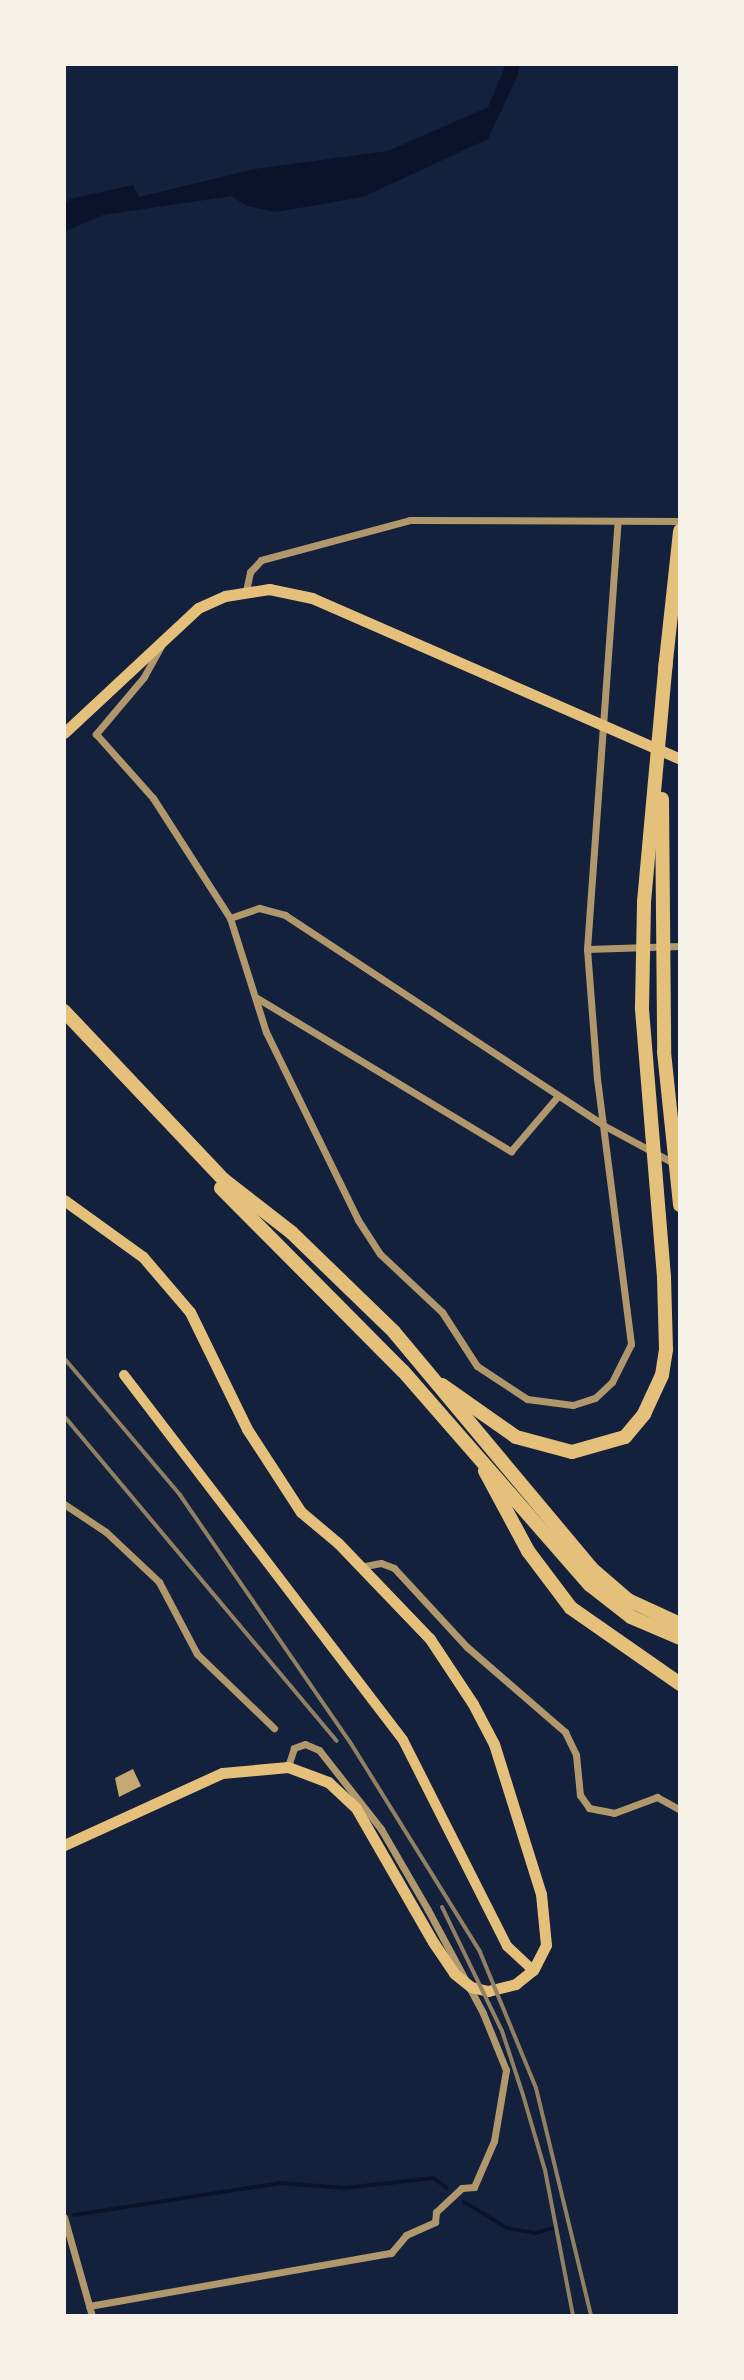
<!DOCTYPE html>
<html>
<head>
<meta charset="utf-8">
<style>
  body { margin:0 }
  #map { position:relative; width:744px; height:2380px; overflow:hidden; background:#14213d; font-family:Inter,sans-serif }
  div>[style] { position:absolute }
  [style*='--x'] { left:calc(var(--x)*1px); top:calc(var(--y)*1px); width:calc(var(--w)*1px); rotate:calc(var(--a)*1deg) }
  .water>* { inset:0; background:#0b132b }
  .stream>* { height:4px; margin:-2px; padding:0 2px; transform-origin:2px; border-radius:2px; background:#0b132b }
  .building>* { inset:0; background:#c6a872 }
  .minor>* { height:7px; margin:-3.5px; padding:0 3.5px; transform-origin:3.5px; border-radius:3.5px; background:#b1986c }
  .secondary>* { height:10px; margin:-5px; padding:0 5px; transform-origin:5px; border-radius:5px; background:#e5c07b }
  .primary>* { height:11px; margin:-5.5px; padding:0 5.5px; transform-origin:5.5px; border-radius:5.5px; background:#e5c07b }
  .motorway>* { height:14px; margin:-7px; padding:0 7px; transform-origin:7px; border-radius:7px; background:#e5c07b }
  .rail>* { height:4px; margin:-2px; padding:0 2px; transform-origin:2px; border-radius:2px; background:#918062 }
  span { translate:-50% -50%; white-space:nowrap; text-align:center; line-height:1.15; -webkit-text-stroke:6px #f6f1e7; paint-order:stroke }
  .frame { position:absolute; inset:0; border:66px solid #f6f1e7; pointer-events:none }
</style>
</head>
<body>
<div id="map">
  <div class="water">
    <div style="clip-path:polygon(506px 64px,520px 64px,518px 75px,488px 139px,363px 197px,276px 212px,246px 206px,232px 196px,103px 215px,64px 232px,64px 204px,70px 199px,133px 185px,139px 197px,254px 169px,388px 151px,488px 107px)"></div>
  </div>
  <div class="stream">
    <div style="--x:464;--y:2202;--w:50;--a:31.2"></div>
    <div style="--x:507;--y:2228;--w:28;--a:10"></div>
    <div style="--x:535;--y:2233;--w:20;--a:-15"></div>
    <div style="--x:74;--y:2215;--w:208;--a:-8.8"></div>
    <div style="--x:280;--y:2183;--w:65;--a:4.4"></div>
    <div style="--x:345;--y:2188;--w:89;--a:-6.5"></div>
    <div style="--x:433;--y:2178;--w:17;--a:36"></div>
  </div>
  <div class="building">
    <div style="clip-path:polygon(133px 1769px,141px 1786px,119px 1797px,115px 1778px)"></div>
  </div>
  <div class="minor">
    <div style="--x:246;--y:591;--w:19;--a:-78"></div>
    <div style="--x:250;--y:572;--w:16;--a:-47"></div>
    <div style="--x:261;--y:560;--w:154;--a:-15"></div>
    <div style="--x:410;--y:520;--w:270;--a:0.2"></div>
    <div style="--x:161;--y:646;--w:35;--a:119"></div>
    <div style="--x:144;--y:677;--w:75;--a:130.1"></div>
    <div style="--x:96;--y:734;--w:86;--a:48.3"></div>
    <div style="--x:153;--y:798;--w:143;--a:57.3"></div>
    <div style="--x:230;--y:918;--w:120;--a:72.5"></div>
    <div style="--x:266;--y:1032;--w:209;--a:63.9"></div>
    <div style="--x:358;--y:1220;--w:40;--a:57.1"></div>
    <div style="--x:380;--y:1254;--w:85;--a:43.1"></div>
    <div style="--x:442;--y:1312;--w:64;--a:57.1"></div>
    <div style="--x:477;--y:1366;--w:60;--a:33.4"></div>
    <div style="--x:527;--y:1399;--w:46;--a:7.4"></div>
    <div style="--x:573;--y:1405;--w:23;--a:-18"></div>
    <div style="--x:595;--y:1398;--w:23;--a:-43"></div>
    <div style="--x:612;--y:1382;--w:42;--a:-63.4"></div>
    <div style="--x:631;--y:1344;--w:267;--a:-97.3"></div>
    <div style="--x:597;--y:1079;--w:130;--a:-94.4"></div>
    <div style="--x:587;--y:949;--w:429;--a:-85.9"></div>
    <div style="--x:230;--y:918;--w:31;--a:-19"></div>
    <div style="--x:259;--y:908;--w:27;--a:15"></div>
    <div style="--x:285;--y:915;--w:381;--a:33.4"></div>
    <div style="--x:603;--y:1125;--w:84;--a:28.4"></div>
    <div style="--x:587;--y:949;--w:93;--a:-1.8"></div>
    <div style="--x:257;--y:998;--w:297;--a:31.1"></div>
    <div style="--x:511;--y:1151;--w:72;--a:-49.5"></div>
    <div style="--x:64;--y:1504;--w:50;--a:33.7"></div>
    <div style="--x:106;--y:1532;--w:73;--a:43.3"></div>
    <div style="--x:159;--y:1582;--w:81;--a:62.2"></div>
    <div style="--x:197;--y:1654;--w:107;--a:43.9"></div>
    <div style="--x:360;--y:1567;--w:21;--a:-11"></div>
    <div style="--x:381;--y:1563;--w:14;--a:21"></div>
    <div style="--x:394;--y:1568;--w:108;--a:47.3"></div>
    <div style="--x:467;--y:1647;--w:130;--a:40.9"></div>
    <div style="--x:565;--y:1732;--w:25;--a:64"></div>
    <div style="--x:576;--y:1755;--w:40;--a:84.3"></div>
    <div style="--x:580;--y:1795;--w:16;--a:55"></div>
    <div style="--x:589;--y:1808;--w:25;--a:11"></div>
    <div style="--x:614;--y:1813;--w:46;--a:-20.4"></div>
    <div style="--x:657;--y:1797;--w:26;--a:29"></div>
    <div style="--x:64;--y:2217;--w:103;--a:74.2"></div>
    <div style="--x:89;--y:2306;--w:307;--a:-10"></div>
    <div style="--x:391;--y:2253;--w:23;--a:-50"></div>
    <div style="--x:406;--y:2235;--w:32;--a:-24"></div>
    <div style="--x:435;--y:2222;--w:10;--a:-84"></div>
    <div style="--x:436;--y:2212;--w:35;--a:-43"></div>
    <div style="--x:462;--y:2188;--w:12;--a:-5"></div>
    <div style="--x:474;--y:2187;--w:50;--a:-66.5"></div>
    <div style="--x:494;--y:2141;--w:72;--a:-80.4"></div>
    <div style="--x:506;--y:2070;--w:61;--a:-112"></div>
    <div style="--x:483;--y:2013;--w:117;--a:-118.1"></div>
    <div style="--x:428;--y:1910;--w:94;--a:-120.1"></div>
    <div style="--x:381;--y:1829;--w:100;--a:-128.1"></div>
    <div style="--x:319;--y:1750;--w:15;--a:-157"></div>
    <div style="--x:305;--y:1744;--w:12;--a:160"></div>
    <div style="--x:294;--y:1748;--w:20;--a:108"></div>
  </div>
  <div class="secondary">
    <div style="--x:124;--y:1375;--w:459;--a:52.6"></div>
    <div style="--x:403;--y:1740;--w:231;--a:63.2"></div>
    <div style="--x:507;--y:1946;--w:35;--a:43"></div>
  </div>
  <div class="primary">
    <div style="--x:64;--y:733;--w:183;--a:-43"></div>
    <div style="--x:198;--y:608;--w:30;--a:-24"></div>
    <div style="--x:225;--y:596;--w:45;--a:-9"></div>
    <div style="--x:269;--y:589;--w:44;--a:11.8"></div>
    <div style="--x:312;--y:598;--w:402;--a:23.6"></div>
    <div style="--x:64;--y:1200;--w:97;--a:35.8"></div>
    <div style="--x:143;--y:1257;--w:72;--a:49.5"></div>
    <div style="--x:190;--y:1312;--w:130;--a:64"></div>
    <div style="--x:247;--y:1429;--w:99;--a:57"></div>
    <div style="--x:301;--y:1512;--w:48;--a:40"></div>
    <div style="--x:338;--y:1543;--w:133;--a:46.2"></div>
    <div style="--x:430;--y:1639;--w:78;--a:56.5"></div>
    <div style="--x:473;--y:1704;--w:45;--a:62.3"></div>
    <div style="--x:494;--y:1744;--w:157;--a:72.6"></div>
    <div style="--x:541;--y:1894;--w:51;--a:84.4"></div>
    <div style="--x:546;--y:1945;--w:28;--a:117"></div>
    <div style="--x:533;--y:1970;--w:22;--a:141"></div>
    <div style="--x:516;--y:1984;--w:29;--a:166"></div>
    <div style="--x:488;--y:1991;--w:17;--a:-167"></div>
    <div style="--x:471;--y:1987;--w:22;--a:-141"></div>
    <div style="--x:454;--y:1973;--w:37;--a:-124"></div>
    <div style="--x:433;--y:1942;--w:155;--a:-119.9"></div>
    <div style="--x:356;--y:1808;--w:38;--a:-137"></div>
    <div style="--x:328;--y:1782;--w:43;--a:-159.4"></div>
    <div style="--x:288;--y:1767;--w:66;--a:174.8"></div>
    <div style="--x:222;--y:1773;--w:174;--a:155.5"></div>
  </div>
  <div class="motorway">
    <div style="--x:665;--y:670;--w:140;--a:-83.8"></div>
    <div style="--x:662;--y:799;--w:253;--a:89.5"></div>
    <div style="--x:664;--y:1052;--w:154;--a:84"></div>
    <div style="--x:64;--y:1011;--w:233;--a:46.6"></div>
    <div style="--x:224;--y:1180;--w:86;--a:37.9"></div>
    <div style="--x:292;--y:1233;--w:142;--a:44.1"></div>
    <div style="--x:394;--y:1332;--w:307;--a:50.1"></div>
    <div style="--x:591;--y:1568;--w:49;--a:40.9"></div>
    <div style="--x:628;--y:1600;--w:57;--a:24.8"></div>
    <div style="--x:221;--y:1188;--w:258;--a:45.2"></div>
    <div style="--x:403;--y:1371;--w:284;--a:48.9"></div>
    <div style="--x:590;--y:1585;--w:52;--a:38"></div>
    <div style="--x:631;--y:1617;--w:53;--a:23.2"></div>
    <div style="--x:442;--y:1385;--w:90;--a:35.1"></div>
    <div style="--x:516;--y:1437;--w:58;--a:15"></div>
    <div style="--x:572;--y:1452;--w:55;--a:-15.8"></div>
    <div style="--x:625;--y:1437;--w:30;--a:-50"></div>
    <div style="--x:644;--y:1414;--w:43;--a:-65.2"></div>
    <div style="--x:662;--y:1375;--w:26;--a:-81"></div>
    <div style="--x:666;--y:1349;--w:72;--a:-91.6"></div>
    <div style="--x:664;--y:1277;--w:270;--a:-94.7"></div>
    <div style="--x:642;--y:1008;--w:106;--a:-88.9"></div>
    <div style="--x:644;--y:902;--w:242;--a:-84.8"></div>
    <div style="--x:485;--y:1471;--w:91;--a:61.7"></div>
    <div style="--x:528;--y:1551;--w:71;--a:53"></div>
    <div style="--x:571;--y:1608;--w:133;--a:34.9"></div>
  </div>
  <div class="rail">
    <div style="--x:64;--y:1358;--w:180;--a:49.7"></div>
    <div style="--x:180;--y:1495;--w:300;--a:55.5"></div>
    <div style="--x:350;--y:1742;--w:247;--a:58.2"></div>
    <div style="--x:480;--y:1952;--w:147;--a:67.6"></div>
    <div style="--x:536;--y:2088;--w:235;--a:76.4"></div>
    <div style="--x:64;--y:1416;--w:424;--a:50"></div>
    <div style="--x:442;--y:1907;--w:138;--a:64.2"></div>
    <div style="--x:502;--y:2031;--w:67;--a:71.8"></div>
    <div style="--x:523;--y:2095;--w:78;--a:73.7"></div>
    <div style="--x:545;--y:2170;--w:149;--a:79.1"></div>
  </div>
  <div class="frame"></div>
</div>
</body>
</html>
